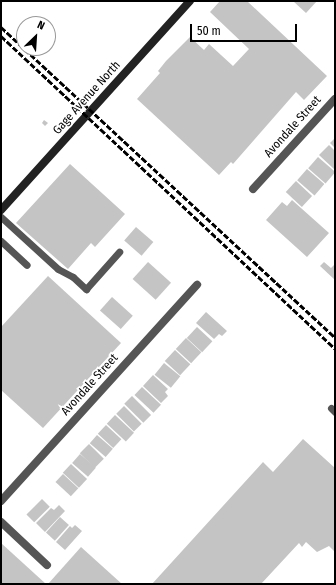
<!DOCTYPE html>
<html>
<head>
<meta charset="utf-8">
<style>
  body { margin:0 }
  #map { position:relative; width:336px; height:585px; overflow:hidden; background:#fff; font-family:"Fira Sans Condensed",sans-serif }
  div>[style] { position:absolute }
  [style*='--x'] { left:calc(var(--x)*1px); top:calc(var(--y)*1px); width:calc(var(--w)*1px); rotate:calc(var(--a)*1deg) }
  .building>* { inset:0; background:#c4c4c4; transform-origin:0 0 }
  .lane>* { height:7px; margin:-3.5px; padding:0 3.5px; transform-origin:3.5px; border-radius:3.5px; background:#555 }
  .street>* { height:8px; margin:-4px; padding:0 4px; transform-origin:4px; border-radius:4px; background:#555 }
  .secondary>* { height:8px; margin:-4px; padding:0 4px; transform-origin:4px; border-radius:4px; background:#222 }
  .rail>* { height:3px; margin-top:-1.5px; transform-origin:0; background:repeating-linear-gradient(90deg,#000 0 6px,transparent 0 8px) }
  span { translate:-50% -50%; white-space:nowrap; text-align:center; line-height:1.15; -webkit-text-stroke:3.5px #fff; paint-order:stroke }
  .street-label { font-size:12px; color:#000 }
  .frame { position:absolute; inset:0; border:2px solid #000; pointer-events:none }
  .north { position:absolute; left:16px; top:16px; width:40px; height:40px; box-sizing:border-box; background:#fff; border:1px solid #999; border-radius:50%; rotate:25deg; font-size:11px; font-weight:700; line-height:16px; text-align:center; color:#000 }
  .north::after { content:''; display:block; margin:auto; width:14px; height:18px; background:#000; clip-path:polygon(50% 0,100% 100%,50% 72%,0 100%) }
  .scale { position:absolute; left:190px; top:24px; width:107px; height:18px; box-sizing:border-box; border:2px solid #000; border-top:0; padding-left:5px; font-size:12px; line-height:14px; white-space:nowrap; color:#000; -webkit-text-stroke:3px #fff; paint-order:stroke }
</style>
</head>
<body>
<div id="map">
  <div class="building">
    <div style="clip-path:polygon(220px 1px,247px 1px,327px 76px,304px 100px,296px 92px,233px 164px,231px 162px,219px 175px,137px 99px,160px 73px,158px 71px,166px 61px,190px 37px,204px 50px,209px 44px,233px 66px,249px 49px,210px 12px)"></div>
    <div style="clip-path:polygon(293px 1px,317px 1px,306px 13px)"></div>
    <div style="clip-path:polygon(44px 120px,48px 123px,45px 126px,42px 123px)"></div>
    <div style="clip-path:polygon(335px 138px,335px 148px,330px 143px)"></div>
    <div style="clip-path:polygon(329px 145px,335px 151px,335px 170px,319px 155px)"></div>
    <div style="left:318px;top:157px;width:23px;height:15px;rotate:41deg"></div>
    <div style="clip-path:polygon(70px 164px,125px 214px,95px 247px,91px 243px,68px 269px,16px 223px)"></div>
    <div style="left:307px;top:169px;width:23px;height:15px;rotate:41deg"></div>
    <div style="left:296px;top:181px;width:22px;height:15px;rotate:43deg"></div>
    <div style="clip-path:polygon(292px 200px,329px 233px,307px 257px,266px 220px,282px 202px,287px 206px)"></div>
    <div style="left:136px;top:227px;width:23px;height:18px;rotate:41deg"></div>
    <div style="left:148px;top:262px;width:31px;height:23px;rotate:42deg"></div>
    <div style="clip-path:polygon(324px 262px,331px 268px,335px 264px,335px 280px,320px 266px)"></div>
    <div style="clip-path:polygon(48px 276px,121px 343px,43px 428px,1px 390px,1px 327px)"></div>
    <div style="left:112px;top:297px;width:28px;height:18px;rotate:42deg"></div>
    <div style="clip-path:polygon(206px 312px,227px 331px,222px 336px,219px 334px,214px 339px,196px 323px)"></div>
    <div style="left:197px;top:327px;width:21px;height:15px;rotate:43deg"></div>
    <div style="left:186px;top:338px;width:21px;height:15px;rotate:43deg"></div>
    <div style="left:175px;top:350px;width:21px;height:15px;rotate:43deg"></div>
    <div style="left:164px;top:363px;width:21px;height:15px;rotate:39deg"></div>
    <div style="clip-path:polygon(153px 375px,168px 389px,165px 392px,168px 396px,161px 403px,143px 386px)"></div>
    <div style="left:142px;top:387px;width:26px;height:11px;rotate:43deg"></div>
    <div style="left:132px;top:396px;width:27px;height:11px;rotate:45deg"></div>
    <div style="left:124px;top:406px;width:25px;height:11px;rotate:45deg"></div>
    <div style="left:115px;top:415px;width:26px;height:12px;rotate:43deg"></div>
    <div style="left:106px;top:425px;width:21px;height:12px;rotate:43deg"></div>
    <div style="left:97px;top:435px;width:21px;height:11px;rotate:41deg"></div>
    <div style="clip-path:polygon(303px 439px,335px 468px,335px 552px,329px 546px,317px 552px,306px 542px,302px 547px,299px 543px,261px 584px,152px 584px,263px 462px,273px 472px)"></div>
    <div style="left:89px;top:444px;width:21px;height:13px;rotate:45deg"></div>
    <div style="left:80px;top:454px;width:21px;height:12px;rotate:41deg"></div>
    <div style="left:71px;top:464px;width:22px;height:12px;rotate:43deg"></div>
    <div style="left:63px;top:474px;width:21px;height:11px;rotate:43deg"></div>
    <div style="left:42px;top:499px;width:11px;height:22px;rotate:45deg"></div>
    <div style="clip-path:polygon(59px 505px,65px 511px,45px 532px,36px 523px,51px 508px,54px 510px)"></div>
    <div style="left:60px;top:517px;width:12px;height:21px;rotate:42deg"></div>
    <div style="clip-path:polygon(75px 525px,82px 531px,65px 550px,56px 542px,70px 526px,72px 528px)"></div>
    <div style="clip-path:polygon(1px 543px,46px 584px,1px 584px)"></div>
    <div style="clip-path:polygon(81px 547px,122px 584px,48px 584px)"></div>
  </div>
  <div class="lane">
    <div style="--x:1;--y:217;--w:77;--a:42.4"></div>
    <div style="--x:58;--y:269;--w:17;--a:28"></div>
    <div style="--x:73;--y:277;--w:18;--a:43"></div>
    <div style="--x:86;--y:289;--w:50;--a:-48.3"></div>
    <div style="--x:1;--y:241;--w:35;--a:43"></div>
    <div style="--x:331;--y:408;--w:6;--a:45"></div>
  </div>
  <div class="street">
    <div style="--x:253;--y:189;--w:122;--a:-47.7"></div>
    <div style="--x:1;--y:501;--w:292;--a:-47.8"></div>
    <div style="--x:1;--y:522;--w:63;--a:43.1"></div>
  </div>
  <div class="secondary">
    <div style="--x:1;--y:210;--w:282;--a:-47.9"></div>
  </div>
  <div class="rail">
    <div style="--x:1;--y:27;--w:456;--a:42.9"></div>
    <div style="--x:1;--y:36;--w:458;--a:43.1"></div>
  </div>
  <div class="street-label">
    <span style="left:87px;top:98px;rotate:-48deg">Gage Avenue North</span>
    <span style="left:293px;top:127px;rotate:-48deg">Avondale Street</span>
    <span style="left:90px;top:385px;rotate:-48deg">Avondale Street</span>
  </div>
  <div class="frame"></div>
  <div class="north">N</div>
  <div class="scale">50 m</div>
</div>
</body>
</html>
